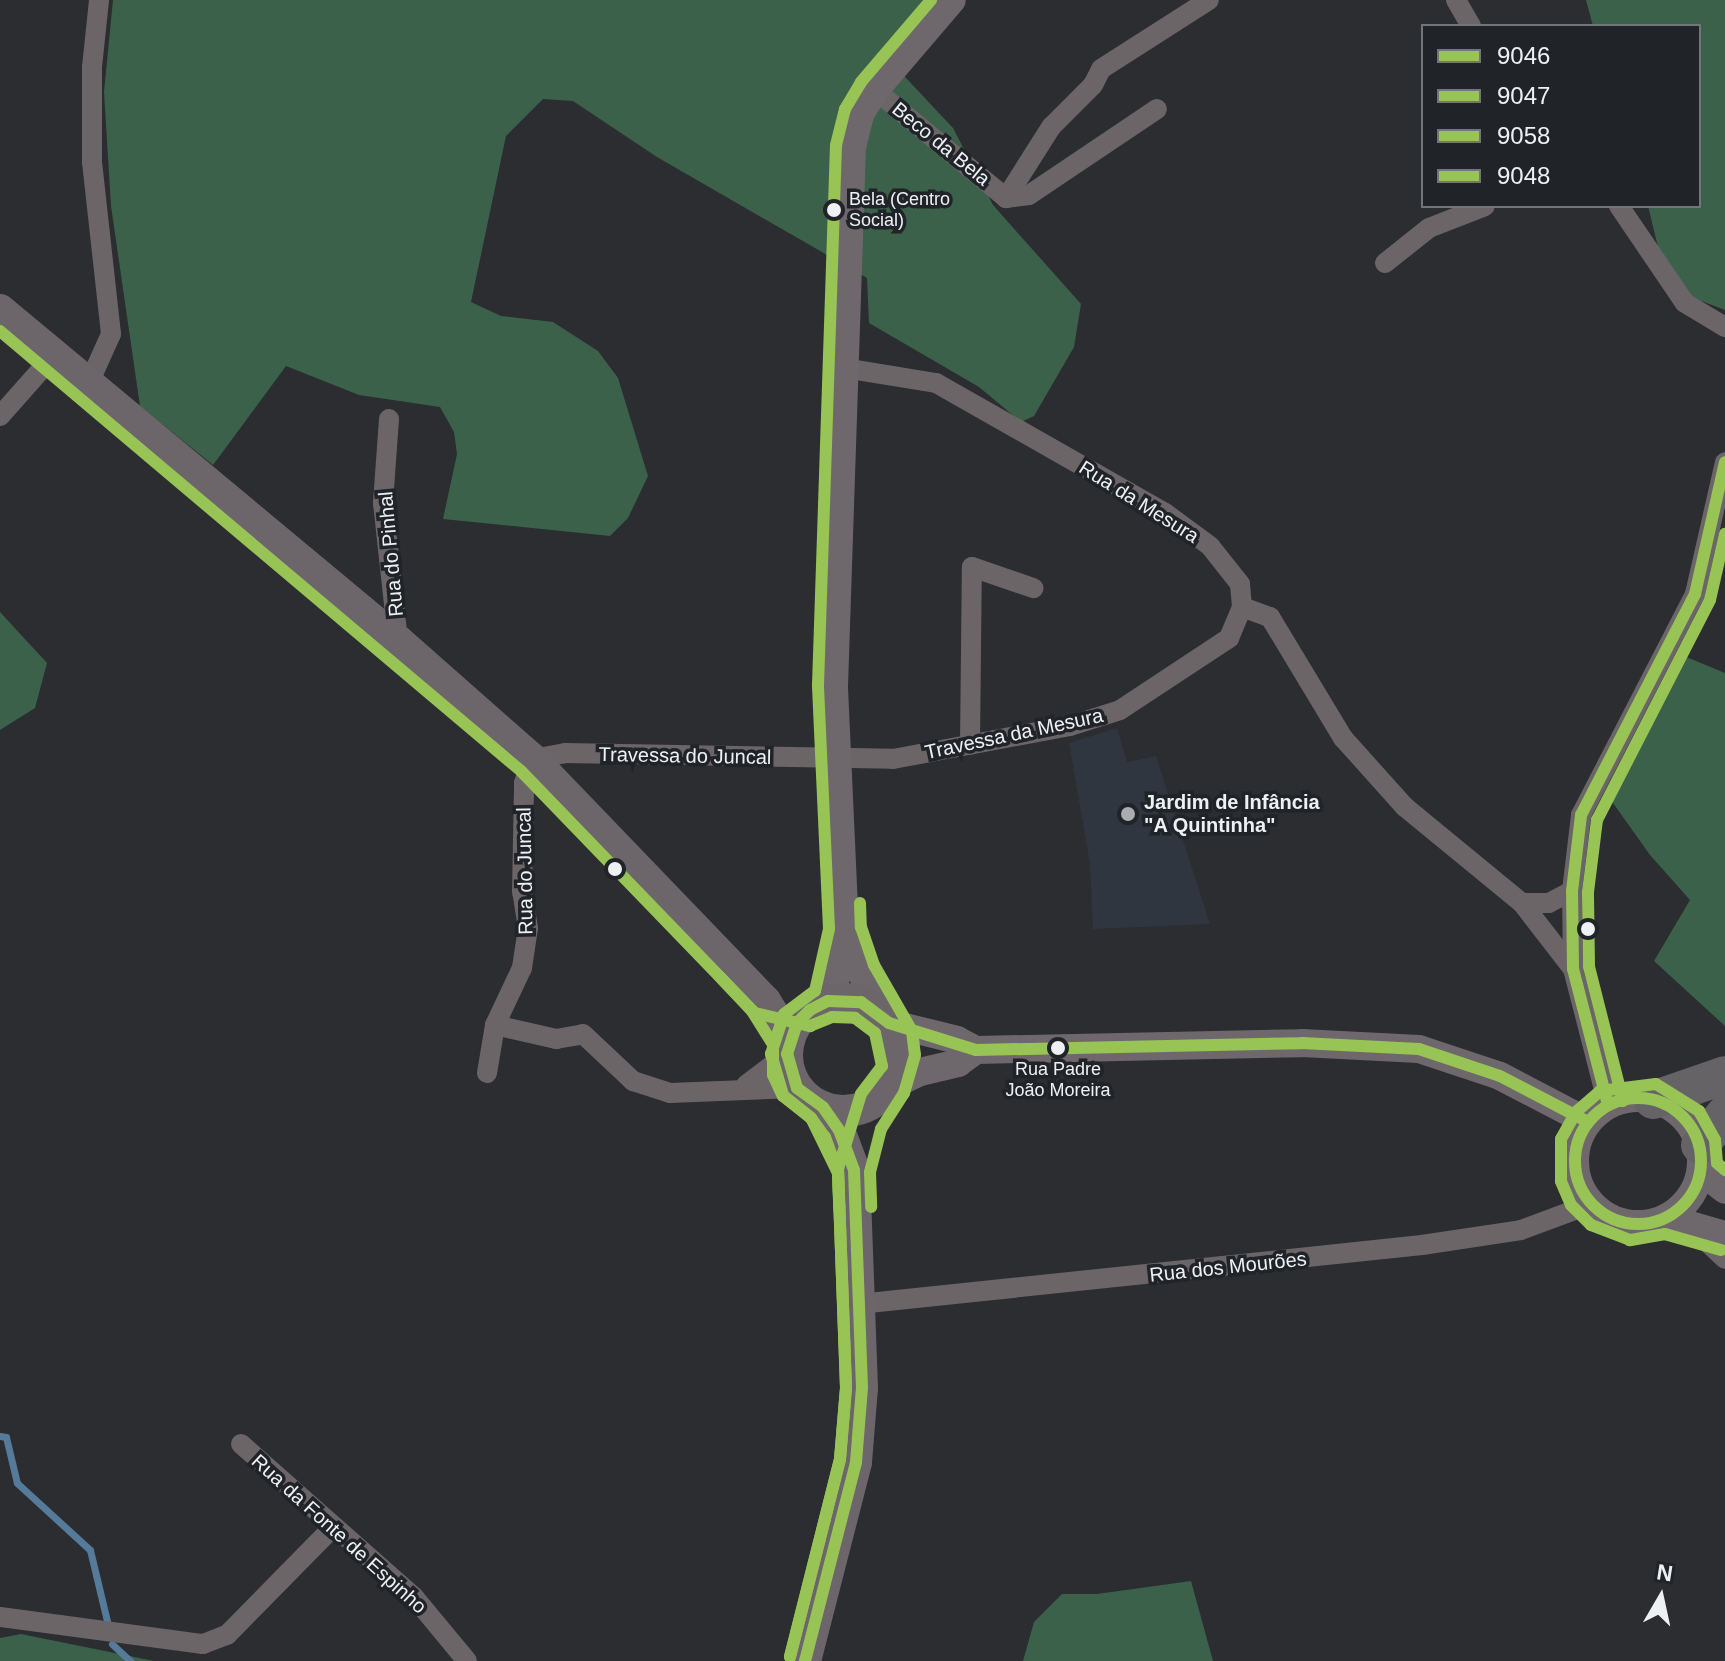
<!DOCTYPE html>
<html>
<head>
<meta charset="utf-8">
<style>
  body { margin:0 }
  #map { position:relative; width:1725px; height:1661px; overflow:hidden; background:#2b2d30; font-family:Arial,sans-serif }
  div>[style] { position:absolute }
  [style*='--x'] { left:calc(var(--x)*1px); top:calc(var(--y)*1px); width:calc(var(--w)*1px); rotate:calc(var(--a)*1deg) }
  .built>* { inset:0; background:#2f363f }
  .forest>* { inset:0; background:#3b614a }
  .stream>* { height:7px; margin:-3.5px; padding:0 3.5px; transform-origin:3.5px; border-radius:3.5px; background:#567a99 }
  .street>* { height:20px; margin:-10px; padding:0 10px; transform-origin:10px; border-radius:10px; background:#6c6568 }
  .secondary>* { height:28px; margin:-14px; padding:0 14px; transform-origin:14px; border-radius:14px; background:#6e686c }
  .secondary>.ring { margin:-14px; padding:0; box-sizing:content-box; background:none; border:28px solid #6e686c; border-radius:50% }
  .primary>* { height:32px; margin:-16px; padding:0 16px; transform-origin:16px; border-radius:16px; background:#6c666a }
  .primary>.ring { margin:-16px; padding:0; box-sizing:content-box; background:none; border:32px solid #6c666a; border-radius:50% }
  .highway>* { height:38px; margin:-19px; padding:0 19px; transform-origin:19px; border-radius:19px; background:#666366 }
  .bus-1>* { height:12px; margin:-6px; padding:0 6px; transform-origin:6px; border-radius:6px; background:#98c455 }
  .bus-1>.ring { margin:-6px; padding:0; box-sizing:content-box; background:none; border:12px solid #98c455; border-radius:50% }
  .bus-2>* { height:12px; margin:-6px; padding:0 6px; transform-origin:6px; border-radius:6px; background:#98c455 }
  .bus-3>* { height:12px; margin:-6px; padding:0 6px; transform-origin:6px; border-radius:6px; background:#98c455 }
  .bus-4>* { height:12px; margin:-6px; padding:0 6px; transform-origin:6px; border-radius:6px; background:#98c455 }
  .dots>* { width:22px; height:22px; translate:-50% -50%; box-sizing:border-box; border:4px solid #202328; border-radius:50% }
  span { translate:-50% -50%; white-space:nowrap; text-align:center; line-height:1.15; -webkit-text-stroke:7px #202328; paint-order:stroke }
  .bus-label { font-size:18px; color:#eef1f4 }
  .left { translate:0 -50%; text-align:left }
  .street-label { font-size:20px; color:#eef1f4 }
  .poi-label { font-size:20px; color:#eef1f4; font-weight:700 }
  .legend { position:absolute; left:1421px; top:24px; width:280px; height:184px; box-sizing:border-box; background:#202328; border:2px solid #72757a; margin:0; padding:10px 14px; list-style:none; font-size:24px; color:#eef1f4 }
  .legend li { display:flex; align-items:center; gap:16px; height:40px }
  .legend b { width:40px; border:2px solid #72757a }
  .north { position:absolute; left:1621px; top:1557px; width:80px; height:80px; -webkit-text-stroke:6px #202328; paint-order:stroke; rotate:9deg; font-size:22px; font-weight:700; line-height:32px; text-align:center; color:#eef1f4 }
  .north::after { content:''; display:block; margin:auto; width:28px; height:36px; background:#eef1f4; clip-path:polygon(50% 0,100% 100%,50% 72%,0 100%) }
</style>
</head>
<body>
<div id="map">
  <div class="built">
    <div style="clip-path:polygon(1117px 728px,1127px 762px,1156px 756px,1210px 924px,1093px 929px,1090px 864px,1069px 743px)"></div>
  </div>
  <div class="forest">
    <div style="clip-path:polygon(113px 0,929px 0,900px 28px,892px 63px,953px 128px,993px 205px,1081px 304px,1074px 347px,1034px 416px,1021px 422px,979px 387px,869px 323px,867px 278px,657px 157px,573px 101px,543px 99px,506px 136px,471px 302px,501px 316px,553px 322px,598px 351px,618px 378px,648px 476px,628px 518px,610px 536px,443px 519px,457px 454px,454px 432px,440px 407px,359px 395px,286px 366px,213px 465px,140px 406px,111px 206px,104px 92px)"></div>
    <div style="clip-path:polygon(1586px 0,1725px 0,1725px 310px,1683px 294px,1658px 247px,1648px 206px,1699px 206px,1699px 26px,1593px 26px)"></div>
    <div style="clip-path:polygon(0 612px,47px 663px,35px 708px,0 730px)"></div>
    <div style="clip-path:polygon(1679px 654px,1725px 673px,1725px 1026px,1654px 961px,1690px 900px,1650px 855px,1608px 796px)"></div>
    <div style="clip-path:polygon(1191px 1581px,1213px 1661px,1023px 1661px,1034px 1622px,1062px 1594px,1097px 1594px)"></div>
    <div style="clip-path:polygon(21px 1634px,154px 1661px,0 1661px,0 1638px)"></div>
  </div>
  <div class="stream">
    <div style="--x:0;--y:1436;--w:6;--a:9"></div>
    <div style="--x:6;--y:1437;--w:47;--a:76.6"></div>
    <div style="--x:17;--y:1483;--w:99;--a:42.5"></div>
    <div style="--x:90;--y:1550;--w:73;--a:76.5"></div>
    <div style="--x:112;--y:1644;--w:25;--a:43"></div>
  </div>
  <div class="street">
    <div style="--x:1456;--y:0;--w:30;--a:60"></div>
    <div style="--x:875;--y:90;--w:170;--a:39.5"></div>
    <div style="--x:1006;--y:198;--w:84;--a:-57.6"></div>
    <div style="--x:1051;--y:127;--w:59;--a:-45"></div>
    <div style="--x:1093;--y:85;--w:18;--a:-63"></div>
    <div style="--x:1101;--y:69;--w:128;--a:-32.6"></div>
    <div style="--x:1006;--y:198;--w:23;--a:-7"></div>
    <div style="--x:1029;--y:195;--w:154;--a:-33.9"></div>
    <div style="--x:1619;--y:206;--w:117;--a:55.8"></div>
    <div style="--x:1685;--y:303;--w:47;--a:31"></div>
    <div style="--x:1385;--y:263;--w:56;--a:-38.5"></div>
    <div style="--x:1429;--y:228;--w:60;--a:-21.4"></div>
    <div style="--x:89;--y:383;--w:54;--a:-65.8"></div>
    <div style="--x:111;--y:334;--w:173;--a:-96.3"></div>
    <div style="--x:92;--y:162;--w:95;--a:-90"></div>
    <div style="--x:92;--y:67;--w:67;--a:-84"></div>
    <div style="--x:0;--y:416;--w:83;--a:-48.4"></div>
    <div style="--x:389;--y:419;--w:84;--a:94.1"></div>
    <div style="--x:383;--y:503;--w:139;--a:83.8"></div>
    <div style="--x:1242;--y:607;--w:30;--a:20"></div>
    <div style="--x:1270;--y:617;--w:141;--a:58.9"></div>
    <div style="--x:1343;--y:738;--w:93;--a:48.1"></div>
    <div style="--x:1405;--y:807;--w:151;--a:39.4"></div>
    <div style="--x:1522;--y:903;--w:83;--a:52.3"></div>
    <div style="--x:970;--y:745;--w:178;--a:-89.4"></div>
    <div style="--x:972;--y:567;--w:65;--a:19"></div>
    <div style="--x:1522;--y:903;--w:27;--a:0"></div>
    <div style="--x:1549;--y:903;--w:26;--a:-28"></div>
    <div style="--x:495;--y:1025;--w:63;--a:12.9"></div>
    <div style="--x:556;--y:1039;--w:27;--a:-10"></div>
    <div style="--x:583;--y:1034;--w:69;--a:43.2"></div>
    <div style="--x:633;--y:1081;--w:39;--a:18"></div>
    <div style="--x:670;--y:1093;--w:127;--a:-2.3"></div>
    <div style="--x:487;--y:1073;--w:49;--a:-80.5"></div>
    <div style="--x:495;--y:1025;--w:63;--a:-64.7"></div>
    <div style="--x:522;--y:968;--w:40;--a:-81.5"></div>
    <div style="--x:528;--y:928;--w:36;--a:-99"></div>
    <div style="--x:522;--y:892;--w:109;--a:-88.9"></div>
    <div style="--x:524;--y:783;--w:25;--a:-72"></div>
    <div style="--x:532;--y:759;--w:34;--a:-10"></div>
    <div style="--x:565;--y:753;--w:328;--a:1"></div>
    <div style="--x:893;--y:759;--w:180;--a:-10.6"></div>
    <div style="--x:1070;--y:726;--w:52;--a:-17.7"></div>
    <div style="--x:1120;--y:710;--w:131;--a:-33.4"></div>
    <div style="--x:1229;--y:638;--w:34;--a:-67"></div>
    <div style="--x:1242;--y:607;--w:23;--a:-95"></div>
    <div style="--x:1240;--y:584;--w:48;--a:-128.3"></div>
    <div style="--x:1210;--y:546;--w:56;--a:-143.7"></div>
    <div style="--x:1165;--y:513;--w:263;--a:-150.4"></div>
    <div style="--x:936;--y:383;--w:94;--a:-170.8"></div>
    <div style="--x:746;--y:1085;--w:51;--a:-37.1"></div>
    <div style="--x:1608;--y:1105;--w:140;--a:-104.4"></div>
    <div style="--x:1573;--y:969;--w:78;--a:-90.7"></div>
    <div style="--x:1572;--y:891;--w:77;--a:-83.2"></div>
    <div style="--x:1581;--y:815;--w:249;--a:-62.7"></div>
    <div style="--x:1695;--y:594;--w:135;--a:-77.2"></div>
    <div style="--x:1692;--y:1228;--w:45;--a:43.2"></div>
    <div style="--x:859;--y:1304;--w:566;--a:-5.98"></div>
    <div style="--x:1422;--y:1245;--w:100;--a:-8.6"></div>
    <div style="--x:1521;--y:1230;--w:75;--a:-20.4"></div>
    <div style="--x:241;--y:1444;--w:231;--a:41.5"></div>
    <div style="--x:414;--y:1597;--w:83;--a:50.4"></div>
    <div style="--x:0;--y:1617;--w:205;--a:7.6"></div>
    <div style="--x:203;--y:1644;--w:26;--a:-21"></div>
    <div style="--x:227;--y:1635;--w:148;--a:-45.5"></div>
  </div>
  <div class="secondary">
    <div style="--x:847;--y:935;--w:79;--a:68.6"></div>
    <div style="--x:828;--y:1001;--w:39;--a:-71"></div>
    <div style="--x:841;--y:964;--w:34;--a:-83"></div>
    <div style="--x:845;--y:930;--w:244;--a:-92.6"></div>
    <div style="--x:834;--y:686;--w:539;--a:-88.09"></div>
    <div style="--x:852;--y:147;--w:34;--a:-76"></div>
    <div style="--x:860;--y:114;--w:28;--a:-58"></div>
    <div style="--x:875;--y:90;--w:118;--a:-49.5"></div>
    <div style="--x:889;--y:1023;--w:70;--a:14"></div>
    <div style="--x:957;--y:1040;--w:21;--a:28"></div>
    <div style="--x:976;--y:1050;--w:326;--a:-1.2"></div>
    <div style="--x:1302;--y:1043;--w:117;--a:2.9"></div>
    <div style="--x:1419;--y:1049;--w:85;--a:18.4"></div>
    <div style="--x:1500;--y:1076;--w:99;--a:27.6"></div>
    <div style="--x:889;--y:1087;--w:34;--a:-26"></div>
    <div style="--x:920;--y:1072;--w:39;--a:-13"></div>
    <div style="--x:958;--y:1063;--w:22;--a:-36"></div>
    <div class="ring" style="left:1575px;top:1098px;width:98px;height:98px"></div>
    <div style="--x:1701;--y:1171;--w:31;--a:38"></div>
    <div style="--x:1666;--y:1218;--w:61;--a:16.1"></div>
  </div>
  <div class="primary">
    <div style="--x:0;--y:310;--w:518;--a:39.75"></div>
    <div style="--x:398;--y:641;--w:179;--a:41.4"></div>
    <div style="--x:532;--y:759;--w:336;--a:46.1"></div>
    <div style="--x:765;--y:1001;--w:46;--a:58.4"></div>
    <div class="ring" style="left:787px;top:999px;width:80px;height:80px"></div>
    <div style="--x:805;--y:1661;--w:205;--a:-75.6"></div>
    <div style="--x:856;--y:1462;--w:74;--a:-85.4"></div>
    <div style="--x:862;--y:1388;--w:218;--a:-92.1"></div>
    <div style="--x:854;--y:1170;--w:43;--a:-110.6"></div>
    <div style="--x:839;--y:1130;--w:28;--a:-125"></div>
  </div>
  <div class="highway">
    <div style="--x:1653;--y:1100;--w:76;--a:-19.1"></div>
    <div style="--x:1700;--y:1145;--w:40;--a:-51"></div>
  </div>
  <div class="bus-1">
    <div class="ring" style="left:1575px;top:1098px;width:114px;height:114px"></div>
    <div style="--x:1608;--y:1105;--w:140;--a:-104.4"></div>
    <div style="--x:1573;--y:969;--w:78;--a:-90.7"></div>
    <div style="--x:1572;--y:891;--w:77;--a:-83.2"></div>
    <div style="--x:1581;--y:815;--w:249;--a:-62.7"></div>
    <div style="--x:1695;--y:594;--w:135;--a:-77.2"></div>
    <div style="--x:805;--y:1661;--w:205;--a:-75.6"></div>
    <div style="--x:856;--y:1462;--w:74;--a:-85.4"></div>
    <div style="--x:862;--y:1388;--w:218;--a:-92.1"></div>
    <div style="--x:854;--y:1170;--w:43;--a:-110.6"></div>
    <div style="--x:839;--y:1130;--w:28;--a:-125"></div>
    <div style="--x:823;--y:1107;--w:32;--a:-144"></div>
    <div style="--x:797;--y:1088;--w:35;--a:-106"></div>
    <div style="--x:787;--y:1054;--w:33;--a:-72"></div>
    <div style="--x:797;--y:1023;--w:18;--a:-45"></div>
    <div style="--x:810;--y:1010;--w:20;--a:-27"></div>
    <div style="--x:828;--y:1001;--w:33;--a:2"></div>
    <div style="--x:861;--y:1002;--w:35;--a:37"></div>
    <div style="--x:889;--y:1023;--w:91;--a:17.2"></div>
    <div style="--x:976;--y:1050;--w:326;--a:-1.2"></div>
    <div style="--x:1302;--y:1043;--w:117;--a:2.9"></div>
    <div style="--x:1419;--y:1049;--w:85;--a:18.4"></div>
    <div style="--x:1500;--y:1076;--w:99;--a:27.6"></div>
  </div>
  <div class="bus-2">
    <div style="--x:0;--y:331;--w:682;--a:40.18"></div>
    <div style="--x:521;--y:771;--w:337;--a:46"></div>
    <div style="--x:755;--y:1013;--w:57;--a:13.3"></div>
    <div style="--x:810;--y:1026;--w:24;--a:-22"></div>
    <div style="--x:832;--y:1017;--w:23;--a:2"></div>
    <div style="--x:855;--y:1018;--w:25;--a:37"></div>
    <div style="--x:875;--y:1033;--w:34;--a:78"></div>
    <div style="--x:882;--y:1066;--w:35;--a:127"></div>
    <div style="--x:861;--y:1094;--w:78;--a:107"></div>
    <div style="--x:838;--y:1169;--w:219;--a:87.9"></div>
    <div style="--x:846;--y:1388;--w:71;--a:94.8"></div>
    <div style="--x:840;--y:1459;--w:204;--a:104.2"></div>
    <div style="--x:719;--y:976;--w:48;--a:46.7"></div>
    <div style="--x:752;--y:1011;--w:40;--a:58"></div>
    <div style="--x:773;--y:1045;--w:30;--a:90"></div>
    <div style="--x:773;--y:1075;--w:23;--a:65"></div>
    <div style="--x:783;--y:1096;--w:36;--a:38"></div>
    <div style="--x:811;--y:1118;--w:24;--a:54"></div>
    <div style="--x:825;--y:1137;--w:38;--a:70"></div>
    <div style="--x:838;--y:1173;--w:35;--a:88"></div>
  </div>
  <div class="bus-3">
    <div style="--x:860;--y:903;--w:24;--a:88"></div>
    <div style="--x:861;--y:927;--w:40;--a:71.1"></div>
    <div style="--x:874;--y:965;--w:76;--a:60.1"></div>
    <div style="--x:912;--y:1031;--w:24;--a:83"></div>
    <div style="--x:915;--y:1055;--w:40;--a:106"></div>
    <div style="--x:904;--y:1093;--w:43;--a:122.6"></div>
    <div style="--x:881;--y:1129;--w:44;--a:104.3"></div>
    <div style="--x:870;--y:1172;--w:35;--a:88"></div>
    <div style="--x:790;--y:1657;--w:204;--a:-75.8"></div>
    <div style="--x:840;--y:1459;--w:71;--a:-85.2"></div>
    <div style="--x:846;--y:1388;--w:215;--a:-92.1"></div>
    <div style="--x:838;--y:1173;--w:61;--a:-116.1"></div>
    <div style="--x:811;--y:1118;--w:36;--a:-141"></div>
    <div style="--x:783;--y:1095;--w:43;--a:-106.3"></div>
    <div style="--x:771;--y:1054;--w:42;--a:-72"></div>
    <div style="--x:784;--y:1014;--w:39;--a:-37"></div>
    <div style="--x:815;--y:991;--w:64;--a:-77.3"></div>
    <div style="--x:829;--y:929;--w:244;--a:-92.6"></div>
    <div style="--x:818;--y:685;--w:540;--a:-88.09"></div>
    <div style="--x:836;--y:145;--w:37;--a:-76"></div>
    <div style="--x:845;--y:109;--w:31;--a:-59"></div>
    <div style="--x:861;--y:82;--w:108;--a:-49.5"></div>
  </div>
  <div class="bus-4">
    <div style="--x:1623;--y:1101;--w:138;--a:-104.2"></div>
    <div style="--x:1589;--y:967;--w:75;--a:-90.8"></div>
    <div style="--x:1588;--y:892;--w:73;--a:-82.9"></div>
    <div style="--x:1597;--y:820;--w:247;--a:-62.8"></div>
    <div style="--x:1710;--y:600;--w:68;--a:-77.2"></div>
    <div style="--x:1721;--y:1250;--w:58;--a:-164.1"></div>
    <div style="--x:1665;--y:1234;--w:36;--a:170"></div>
    <div style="--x:1630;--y:1240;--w:42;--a:-159"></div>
    <div style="--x:1591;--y:1225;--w:28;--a:-135"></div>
    <div style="--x:1571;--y:1205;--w:26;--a:-113"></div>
    <div style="--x:1561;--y:1181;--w:42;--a:-90"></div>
    <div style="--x:1561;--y:1139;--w:31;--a:-61"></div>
    <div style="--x:1576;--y:1112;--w:32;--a:-41"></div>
    <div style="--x:1600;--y:1091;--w:56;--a:-7.1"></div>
    <div style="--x:1656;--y:1084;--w:51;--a:32.1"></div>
    <div style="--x:1699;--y:1111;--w:33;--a:61"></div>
    <div style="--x:1715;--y:1140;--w:23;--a:85"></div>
    <div style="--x:1717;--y:1163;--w:11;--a:41"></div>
  </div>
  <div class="dots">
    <div style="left:834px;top:210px;background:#eef1f4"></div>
    <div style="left:1128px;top:814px;background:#aaacaf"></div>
    <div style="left:615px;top:869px;background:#eef1f4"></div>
    <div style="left:1588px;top:929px;background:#eef1f4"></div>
    <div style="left:1058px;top:1048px;background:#eef1f4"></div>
  </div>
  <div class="bus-label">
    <span class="left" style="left:849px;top:210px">Bela (Centro<br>Social)</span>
    <span style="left:1058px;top:1080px">Rua Padre<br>João Moreira</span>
  </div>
  <div class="street-label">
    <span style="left:941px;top:144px;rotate:39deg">Beco da Bela</span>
    <span style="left:1139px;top:502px;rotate:32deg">Rua da Mesura</span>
    <span style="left:391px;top:554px;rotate:-95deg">Rua do Pinhal</span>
    <span style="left:1014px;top:734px;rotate:-12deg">Travessa da Mesura</span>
    <span style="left:685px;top:756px;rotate:1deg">Travessa do Juncal</span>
    <span style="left:525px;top:871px;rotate:-91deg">Rua do Juncal</span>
    <span style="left:1228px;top:1267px;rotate:-6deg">Rua dos Mourões</span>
    <span style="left:339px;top:1534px;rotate:42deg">Rua da Fonte de Espinho</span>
  </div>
  <div class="poi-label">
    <span class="left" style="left:1144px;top:814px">Jardim de Infância<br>"A Quintinha"</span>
  </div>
  <ul class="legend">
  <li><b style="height:10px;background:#98c455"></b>9046</li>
  <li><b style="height:10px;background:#98c455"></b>9047</li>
  <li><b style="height:10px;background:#98c455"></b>9058</li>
  <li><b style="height:10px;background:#98c455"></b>9048</li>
  </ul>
  <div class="north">N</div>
</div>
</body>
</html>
